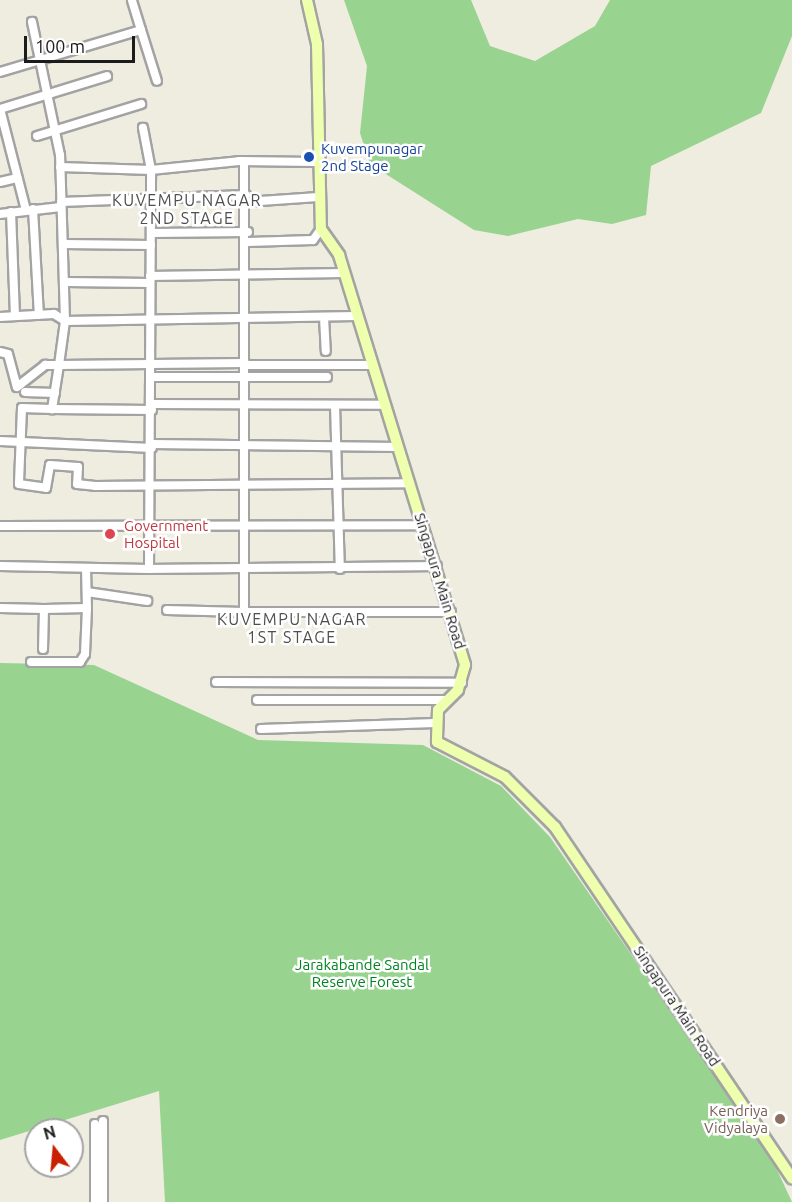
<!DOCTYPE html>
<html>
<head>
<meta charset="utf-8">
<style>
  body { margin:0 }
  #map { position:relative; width:792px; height:1202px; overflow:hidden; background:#efece0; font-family:Ubuntu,sans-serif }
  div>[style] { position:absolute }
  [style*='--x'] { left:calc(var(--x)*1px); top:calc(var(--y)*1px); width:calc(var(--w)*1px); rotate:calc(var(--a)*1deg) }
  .forest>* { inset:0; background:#99d390 }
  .roads { filter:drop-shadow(2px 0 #a3a3a3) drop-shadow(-2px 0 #a3a3a3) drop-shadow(0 2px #a3a3a3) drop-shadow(0 -2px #a3a3a3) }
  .street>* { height:8px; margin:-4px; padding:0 4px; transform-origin:4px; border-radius:4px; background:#fff }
  .secondary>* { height:10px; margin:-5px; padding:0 5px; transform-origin:5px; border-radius:5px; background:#eeffae }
  .dots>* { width:16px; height:16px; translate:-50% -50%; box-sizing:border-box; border:3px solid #fff; border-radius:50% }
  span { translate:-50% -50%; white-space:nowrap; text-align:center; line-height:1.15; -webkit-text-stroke:5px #fff; paint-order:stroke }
  .transit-label { font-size:15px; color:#164399 }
  .left { translate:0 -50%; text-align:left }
  .health-label { font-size:15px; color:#be3a42 }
  .street-label { font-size:15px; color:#1c1c1c }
  .park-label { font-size:15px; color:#008420 }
  .education-label { font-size:15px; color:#785e54 }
  .right { translate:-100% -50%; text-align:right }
  .neighbourhood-label { font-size:16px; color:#4f4f4f; letter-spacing:1.5px }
  .north { position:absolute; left:24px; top:1118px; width:60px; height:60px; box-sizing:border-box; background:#fff; border:2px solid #a4a4a4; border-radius:50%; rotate:344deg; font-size:16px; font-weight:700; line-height:24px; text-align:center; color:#1c1c1c }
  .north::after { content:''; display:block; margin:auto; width:21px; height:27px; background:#c82000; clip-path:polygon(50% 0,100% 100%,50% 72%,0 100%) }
  .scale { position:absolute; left:24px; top:36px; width:111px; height:27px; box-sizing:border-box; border:3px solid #1c1c1c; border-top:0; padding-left:8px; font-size:18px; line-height:21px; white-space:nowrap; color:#1c1c1c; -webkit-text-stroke:4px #fff; paint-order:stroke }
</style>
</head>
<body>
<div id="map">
  <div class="forest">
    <div style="clip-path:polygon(344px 0,471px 0,490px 46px,535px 61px,595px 26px,610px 0,792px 0,792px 36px,761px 113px,651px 166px,646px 215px,612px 224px,578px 219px,508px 236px,474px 230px,370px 164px,360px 133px,367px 66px)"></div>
    <div style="clip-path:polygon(0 663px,94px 665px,258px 740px,423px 745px,501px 786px,550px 837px,771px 1157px,792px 1202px,165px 1202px,159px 1091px,0 1140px)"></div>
  </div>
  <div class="roads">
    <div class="street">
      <div style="--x:141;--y:30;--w:53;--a:72.6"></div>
      <div style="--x:0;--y:72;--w:147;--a:-16.6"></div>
      <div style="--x:141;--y:30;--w:31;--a:-107"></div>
      <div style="--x:0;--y:109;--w:112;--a:-17.1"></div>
      <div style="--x:0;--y:109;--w:104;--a:75.6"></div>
      <div style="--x:37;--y:136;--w:109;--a:-17.1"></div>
      <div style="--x:244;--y:161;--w:451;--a:90"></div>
      <div style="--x:244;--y:612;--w:207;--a:0"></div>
      <div style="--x:60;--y:167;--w:91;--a:1.9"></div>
      <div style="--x:151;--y:170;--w:43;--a:-100.8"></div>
      <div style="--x:0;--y:182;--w:18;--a:-13"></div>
      <div style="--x:61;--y:202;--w:185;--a:-2.2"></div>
      <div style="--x:246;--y:202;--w:72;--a:-4"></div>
      <div style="--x:33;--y:209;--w:106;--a:86.8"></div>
      <div style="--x:11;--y:212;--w:104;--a:87.8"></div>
      <div style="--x:0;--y:214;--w:61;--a:-6.5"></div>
      <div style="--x:151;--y:233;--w:97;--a:-0.6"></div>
      <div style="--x:248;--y:242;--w:65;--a:-1.8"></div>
      <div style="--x:313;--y:240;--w:14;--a:-54"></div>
      <div style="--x:63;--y:244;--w:88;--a:0.7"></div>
      <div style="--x:150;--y:276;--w:194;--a:-0.9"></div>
      <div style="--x:66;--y:282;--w:84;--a:0.7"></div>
      <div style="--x:0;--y:317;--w:54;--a:-3.2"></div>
      <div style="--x:54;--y:314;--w:13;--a:32"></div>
      <div style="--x:65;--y:321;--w:166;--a:-91.7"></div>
      <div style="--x:60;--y:155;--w:136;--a:-101.9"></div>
      <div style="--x:324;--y:317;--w:34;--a:87"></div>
      <div style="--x:0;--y:352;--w:8;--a:14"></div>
      <div style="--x:8;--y:354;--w:34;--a:75"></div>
      <div style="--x:17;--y:387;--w:36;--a:-38"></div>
      <div style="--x:45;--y:365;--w:14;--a:0"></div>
      <div style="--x:59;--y:365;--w:45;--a:99"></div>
      <div style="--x:52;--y:409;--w:100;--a:0.6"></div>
      <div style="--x:245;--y:363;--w:186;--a:179.4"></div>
      <div style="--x:59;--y:365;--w:44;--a:-82.2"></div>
      <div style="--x:65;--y:321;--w:291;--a:-1"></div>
      <div style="--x:245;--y:365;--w:125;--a:0"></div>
      <div style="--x:151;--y:377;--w:176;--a:0"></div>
      <div style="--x:25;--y:392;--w:30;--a:2"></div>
      <div style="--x:151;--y:404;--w:233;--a:0.2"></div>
      <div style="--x:335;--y:405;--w:164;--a:88.3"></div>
      <div style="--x:52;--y:409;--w:30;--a:-178"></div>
      <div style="--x:22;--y:408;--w:76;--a:92.3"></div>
      <div style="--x:19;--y:484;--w:27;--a:8"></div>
      <div style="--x:46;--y:488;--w:23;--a:-80"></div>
      <div style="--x:50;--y:465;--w:28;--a:4"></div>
      <div style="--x:78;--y:467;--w:17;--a:93"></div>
      <div style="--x:77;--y:484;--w:18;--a:6"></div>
      <div style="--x:95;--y:486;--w:315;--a:-0.5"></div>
      <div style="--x:0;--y:441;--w:152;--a:2.6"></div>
      <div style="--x:152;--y:444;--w:246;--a:0.7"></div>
      <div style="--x:0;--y:526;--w:423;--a:-0.1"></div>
      <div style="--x:0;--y:566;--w:149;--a:1.2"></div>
      <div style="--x:149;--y:569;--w:399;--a:-89.7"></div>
      <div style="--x:151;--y:170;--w:88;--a:-5.8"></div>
      <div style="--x:239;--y:161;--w:77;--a:0.7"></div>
      <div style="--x:86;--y:568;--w:40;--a:88.6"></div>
      <div style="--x:149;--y:569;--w:288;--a:-0.6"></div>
      <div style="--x:87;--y:592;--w:61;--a:8.5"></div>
      <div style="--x:0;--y:608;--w:44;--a:1.3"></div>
      <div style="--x:44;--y:609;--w:40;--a:91.4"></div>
      <div style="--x:167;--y:610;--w:77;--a:1.5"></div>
      <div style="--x:31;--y:662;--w:49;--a:0"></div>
      <div style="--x:80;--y:662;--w:9;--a:-58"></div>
      <div style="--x:85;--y:654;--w:46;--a:-87.5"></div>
      <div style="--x:87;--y:608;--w:43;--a:178.7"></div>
      <div style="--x:216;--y:682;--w:246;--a:0.2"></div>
      <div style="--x:257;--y:700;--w:191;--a:0"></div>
      <div style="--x:261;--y:729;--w:174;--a:-2"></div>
      <div style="--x:103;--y:1121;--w:81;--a:90"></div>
      <div style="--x:95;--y:1124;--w:78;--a:90"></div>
    </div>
    <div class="secondary">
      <div style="--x:307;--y:0;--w:45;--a:77.2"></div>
      <div style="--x:317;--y:44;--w:185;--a:88.8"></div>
      <div style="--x:321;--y:229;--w:32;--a:55"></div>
      <div style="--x:339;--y:255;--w:429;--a:72.9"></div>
      <div style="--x:465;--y:665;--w:26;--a:106"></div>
      <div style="--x:458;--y:690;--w:28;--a:135"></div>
      <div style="--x:438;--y:710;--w:32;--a:92"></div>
      <div style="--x:437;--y:742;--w:76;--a:27.2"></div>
      <div style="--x:505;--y:777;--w:71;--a:45"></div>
      <div style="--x:555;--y:827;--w:424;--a:56"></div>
    </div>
  </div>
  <div class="dots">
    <div style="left:309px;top:157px;background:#1a4fb4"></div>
    <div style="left:110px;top:534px;background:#e0444e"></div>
    <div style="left:780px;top:1119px;background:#8d6e63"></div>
  </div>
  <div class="transit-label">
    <span class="left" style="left:321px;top:157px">Kuvempunagar<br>2nd Stage</span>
  </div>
  <div class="health-label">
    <span class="left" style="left:124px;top:534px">Government<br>Hospital</span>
  </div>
  <div class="street-label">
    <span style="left:440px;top:581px;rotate:73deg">Singapura Main Road</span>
    <span style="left:677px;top:1006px;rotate:56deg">Singapura Main Road</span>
  </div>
  <div class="park-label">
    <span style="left:362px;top:973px">Jarakabande Sandal<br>Reserve Forest</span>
  </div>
  <div class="education-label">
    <span class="right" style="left:768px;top:1119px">Kendriya<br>Vidyalaya</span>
  </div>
  <div class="neighbourhood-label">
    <span style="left:187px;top:209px">KUVEMPU NAGAR<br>2ND STAGE</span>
    <span style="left:292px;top:628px">KUVEMPU NAGAR<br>1ST STAGE</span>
  </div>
  <div class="north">N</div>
  <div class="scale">100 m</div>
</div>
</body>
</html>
